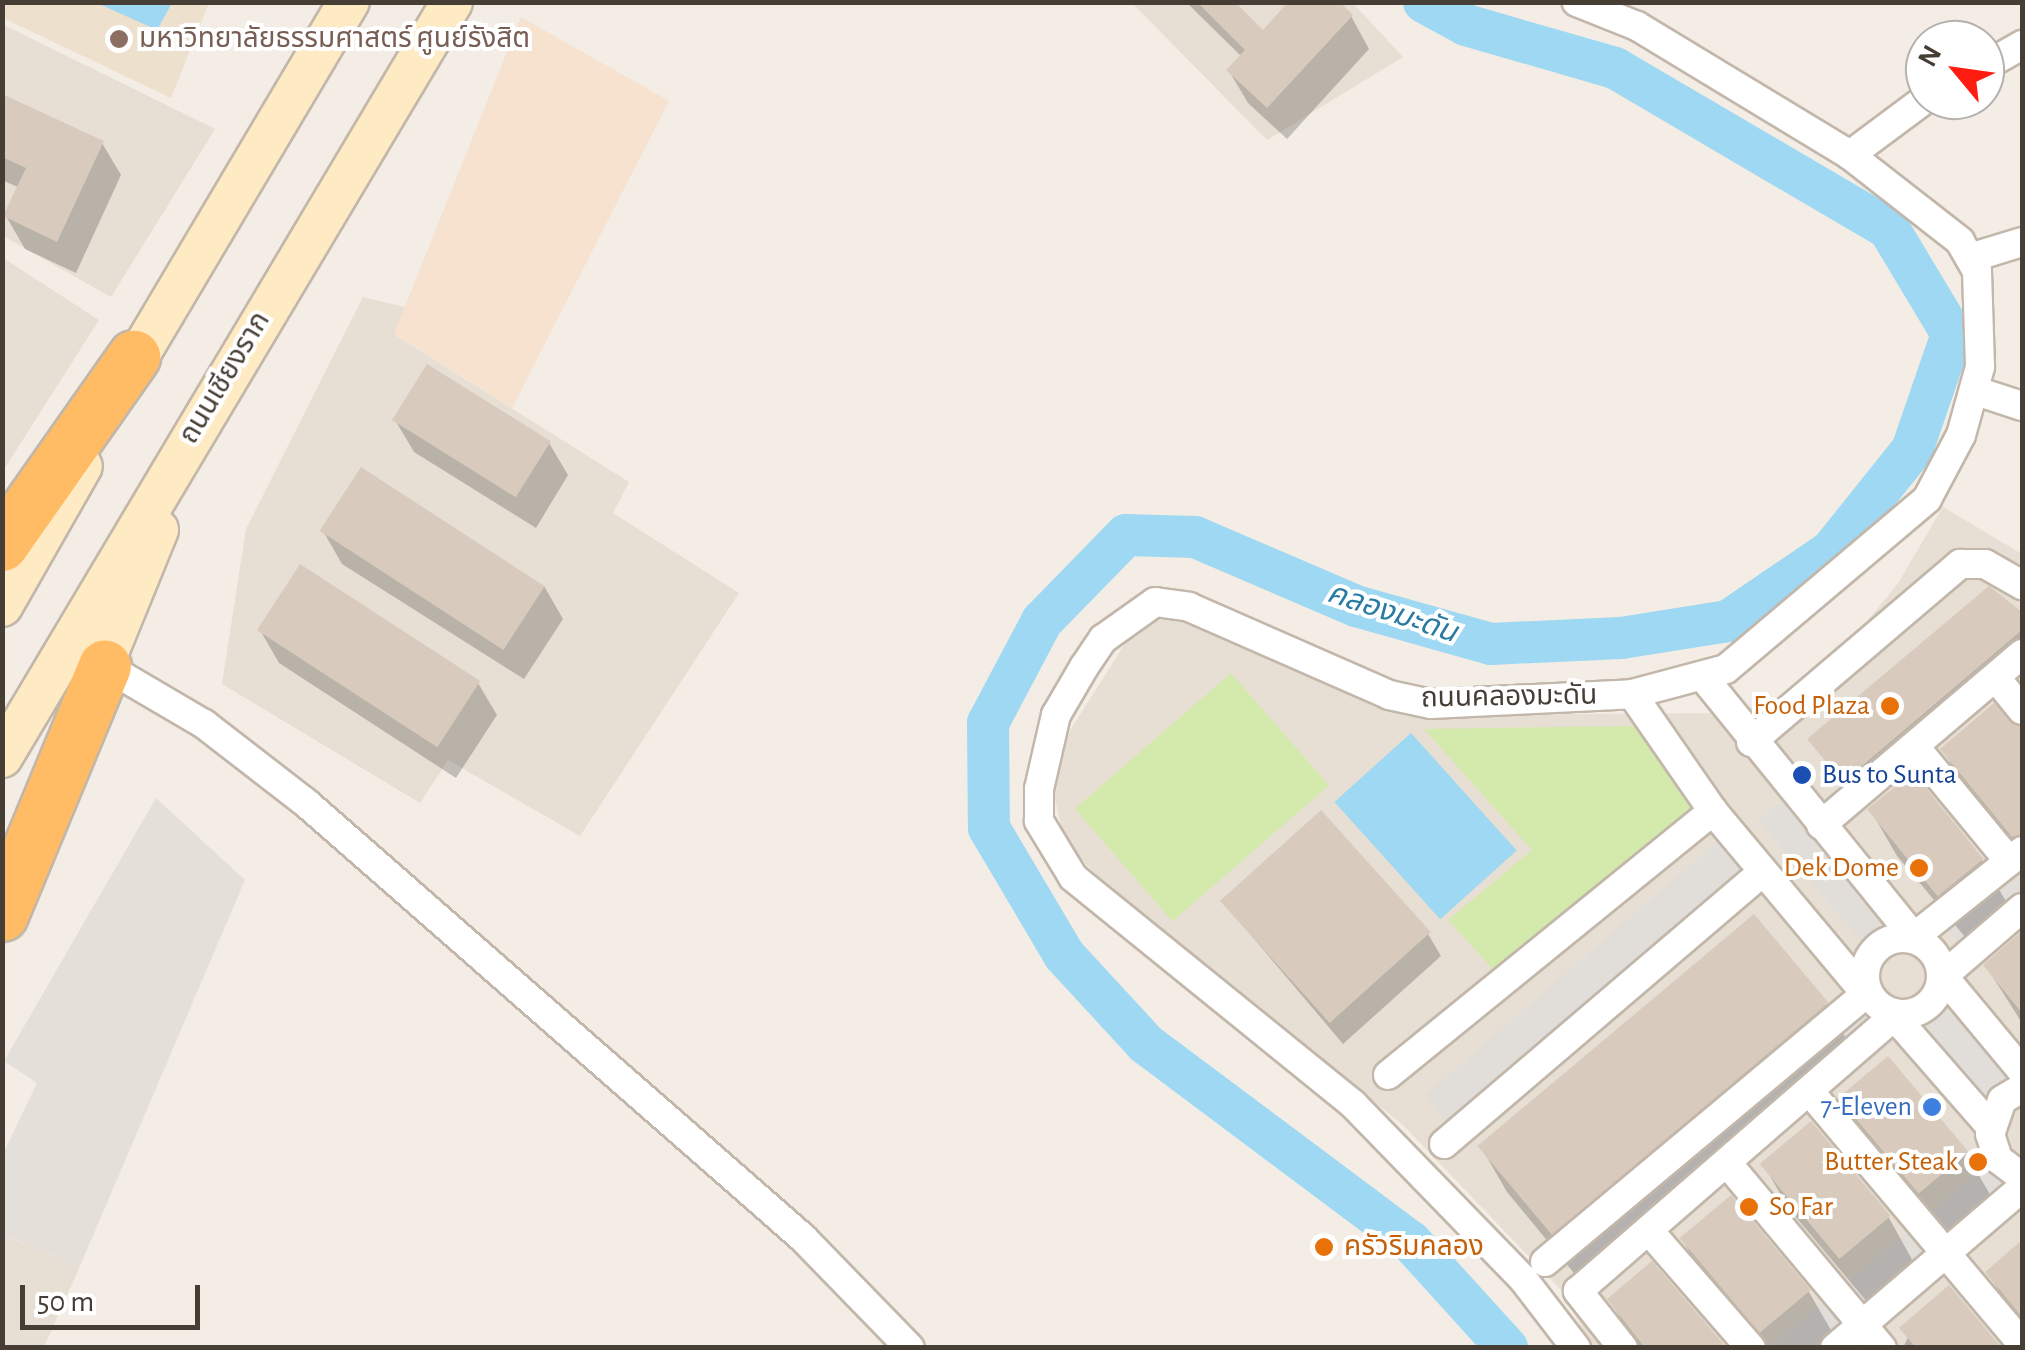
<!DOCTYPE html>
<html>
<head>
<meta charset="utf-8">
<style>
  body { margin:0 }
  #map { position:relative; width:2025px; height:1350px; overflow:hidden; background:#f3ede5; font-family:"Alegreya Sans","Noto Sans Thai",sans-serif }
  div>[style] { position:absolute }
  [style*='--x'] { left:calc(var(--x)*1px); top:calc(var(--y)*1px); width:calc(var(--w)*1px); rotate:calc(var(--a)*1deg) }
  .residential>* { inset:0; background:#e7dfd3 }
  .commercial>* { inset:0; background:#f6e2cf }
  .industrial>* { inset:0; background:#e5dfda }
  .education>* { inset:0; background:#ede1ce }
  .green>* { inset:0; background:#d4e9ac; transform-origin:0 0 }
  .parking>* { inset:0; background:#e1deda; transform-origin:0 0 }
  .water>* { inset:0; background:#9fd8f2; transform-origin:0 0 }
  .shadow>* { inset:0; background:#0003 }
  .river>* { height:42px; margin:-21px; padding:0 21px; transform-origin:21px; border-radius:21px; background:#9fd8f2 }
  .building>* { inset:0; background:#d8cbbd; transform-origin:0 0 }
  .roads { filter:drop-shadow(2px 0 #c2b7aa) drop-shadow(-2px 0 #c2b7aa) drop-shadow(0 2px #c2b7aa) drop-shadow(0 -2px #c2b7aa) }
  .minor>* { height:28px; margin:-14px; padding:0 14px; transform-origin:14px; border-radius:14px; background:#fff }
  .minor>.ring { margin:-14px; padding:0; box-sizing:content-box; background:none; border:28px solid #fff; border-radius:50% }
  .secondary>* { height:40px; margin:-20px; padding:0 20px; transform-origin:20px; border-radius:20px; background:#ffebc3 }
  .motorway>* { height:52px; margin:-26px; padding:0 26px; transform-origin:26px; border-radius:26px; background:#ffbc64 }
  .dots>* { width:28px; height:28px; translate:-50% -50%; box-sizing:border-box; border:5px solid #fff; border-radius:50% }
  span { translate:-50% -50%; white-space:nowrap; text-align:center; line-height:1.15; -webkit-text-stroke:8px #fff; paint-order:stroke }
  .education-label { font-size:28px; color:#785e54 }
  .left { translate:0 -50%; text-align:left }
  .street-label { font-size:28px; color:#463d35 }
  .food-label { font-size:28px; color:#c56008 }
  .right { translate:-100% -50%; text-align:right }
  .transit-label { font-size:28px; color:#164399 }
  .shop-label { font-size:28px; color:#366cbe }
  .water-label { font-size:30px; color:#287ca4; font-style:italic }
  .frame { position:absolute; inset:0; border:5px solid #463d35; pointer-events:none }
  .north { position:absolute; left:1905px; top:20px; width:100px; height:100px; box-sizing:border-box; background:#fff; border:2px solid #b5b1ae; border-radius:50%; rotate:299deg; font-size:28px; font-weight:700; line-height:40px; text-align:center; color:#463d35 }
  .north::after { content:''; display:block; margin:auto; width:35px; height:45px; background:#ff1c10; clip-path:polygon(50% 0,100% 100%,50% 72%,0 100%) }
  .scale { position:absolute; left:20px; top:1285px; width:180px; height:45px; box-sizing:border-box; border:5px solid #463d35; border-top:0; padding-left:12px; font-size:30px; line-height:35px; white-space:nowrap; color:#463d35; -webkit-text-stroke:8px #fff; paint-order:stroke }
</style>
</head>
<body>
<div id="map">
  <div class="residential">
    <div style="clip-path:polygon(1132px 3px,1353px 3px,1403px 57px,1267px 140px)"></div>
    <div style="clip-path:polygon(2px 24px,215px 129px,111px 297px,3px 236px)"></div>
    <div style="clip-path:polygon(3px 258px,99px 320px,3px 471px)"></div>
    <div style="clip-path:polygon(363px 297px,405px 307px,395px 335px,629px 482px,613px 513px,739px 593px,580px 836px,448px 760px,420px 803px,222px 684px,246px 529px)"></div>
    <div style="clip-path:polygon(1943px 507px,2022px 554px,2022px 1347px,1592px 1347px,1563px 1292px,1403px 1125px,1113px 894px,1064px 840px,1053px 790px,1069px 732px,1126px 642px,1159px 619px,1203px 625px,1448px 715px,1729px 713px,1787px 697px,1841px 654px,1898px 583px)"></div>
    <div style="clip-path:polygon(2px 1235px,80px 1266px,44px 1347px,3px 1347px)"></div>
  </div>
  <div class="commercial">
    <div style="clip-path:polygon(521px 17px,669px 101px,512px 408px,394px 334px)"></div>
  </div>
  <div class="industrial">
    <div style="clip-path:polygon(156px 798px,245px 880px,80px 1266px,3px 1235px,3px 1154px,37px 1083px,4px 1061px)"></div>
  </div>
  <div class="education">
    <div style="clip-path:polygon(2px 3px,209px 3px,171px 98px,3px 18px)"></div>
  </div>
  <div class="green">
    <div style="left:1231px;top:673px;width:149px;height:207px;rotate:49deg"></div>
    <div style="clip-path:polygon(1641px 726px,1702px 814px,1501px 978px,1448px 920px,1532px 850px,1424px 729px)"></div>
  </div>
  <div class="parking">
    <div style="left:1790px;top:793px;width:184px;height:43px;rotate:49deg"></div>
    <div style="left:1720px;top:839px;width:38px;height:392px;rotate:49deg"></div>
    <div style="clip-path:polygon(2022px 858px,2022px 905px,1966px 952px,1943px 924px)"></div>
    <div style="left:1934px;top:977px;width:125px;height:47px;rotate:50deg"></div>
    <div style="left:1869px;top:1011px;width:39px;height:393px;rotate:50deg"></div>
    <div style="clip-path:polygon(1991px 1161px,2015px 1191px,1828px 1347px,1768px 1348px)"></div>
  </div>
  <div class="water">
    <div style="clip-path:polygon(97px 3px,172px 3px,157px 30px)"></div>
    <div style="left:1411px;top:733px;width:158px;height:103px;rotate:48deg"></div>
  </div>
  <div class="shadow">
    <div style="clip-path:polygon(1186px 2px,1231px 2px,1263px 34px,1351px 16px,1369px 49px,1287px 139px,1248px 103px,1229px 71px,1242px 57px)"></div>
    <div style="clip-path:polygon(2px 96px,102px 143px,121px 175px,76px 273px,25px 249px,6px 216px,20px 188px,2px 180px)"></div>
    <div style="clip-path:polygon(395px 420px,549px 443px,568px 475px,536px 528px,414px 452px)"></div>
    <div style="clip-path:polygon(323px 531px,544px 586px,563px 619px,524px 679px,342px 564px)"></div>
    <div style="clip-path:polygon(1989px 589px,2022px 615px,2022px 654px,1854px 797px,1810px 740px)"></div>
    <div style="clip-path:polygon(260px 630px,478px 683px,497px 715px,456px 778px,279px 663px)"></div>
    <div style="clip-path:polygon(2022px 727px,2022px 860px,1969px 795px,1943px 750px)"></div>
    <div style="clip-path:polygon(1871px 811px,1982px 860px,2008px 905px,1966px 938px,1897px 856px)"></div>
    <div style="clip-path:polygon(1222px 901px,1428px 934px,1441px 956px,1343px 1044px)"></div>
    <div style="clip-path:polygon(2022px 934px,2022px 1023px,1986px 966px)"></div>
    <div style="clip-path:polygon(1826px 1004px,1852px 1049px,1578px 1278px,1507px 1192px,1481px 1147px)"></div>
    <div style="clip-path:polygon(1841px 1098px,1966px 1153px,1992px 1198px,1946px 1237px,1867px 1143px)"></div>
    <div style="clip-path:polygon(1763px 1164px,1889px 1218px,1914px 1263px,1868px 1303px,1789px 1209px)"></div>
    <div style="clip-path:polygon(1730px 1198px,1809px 1292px,1835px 1337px,1822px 1348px,1763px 1348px,1708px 1284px,1682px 1239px)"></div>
    <div style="clip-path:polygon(2022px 1244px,2022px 1328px,1988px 1273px)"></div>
    <div style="clip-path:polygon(1610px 1300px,1724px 1348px,1638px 1348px)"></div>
    <div style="clip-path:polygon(1908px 1337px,1999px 1348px,1903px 1348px)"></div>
  </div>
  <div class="river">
    <div style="--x:1424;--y:2;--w:48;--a:28.7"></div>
    <div style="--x:1466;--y:25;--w:155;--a:16.1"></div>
    <div style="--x:1615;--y:68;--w:318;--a:30.4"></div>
    <div style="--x:1889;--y:229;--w:122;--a:59"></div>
    <div style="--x:1952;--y:334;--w:123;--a:109"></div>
    <div style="--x:1912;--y:450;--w:129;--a:128.7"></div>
    <div style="--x:1831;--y:551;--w:125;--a:145.8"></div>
    <div style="--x:1728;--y:621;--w:108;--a:171"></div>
    <div style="--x:1621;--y:638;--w:130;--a:177.4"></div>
    <div style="--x:1491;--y:644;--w:140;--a:-164.3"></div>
    <div style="--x:1356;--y:606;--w:175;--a:-156.8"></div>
    <div style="--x:1195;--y:537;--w:69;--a:-178.3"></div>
    <div style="--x:1126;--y:535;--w:120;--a:134.3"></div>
    <div style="--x:1042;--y:621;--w:115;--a:117.9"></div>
    <div style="--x:988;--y:723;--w:105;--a:89.5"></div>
    <div style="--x:989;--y:828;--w:147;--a:59.4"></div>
    <div style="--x:1064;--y:955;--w:121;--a:47.3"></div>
    <div style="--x:1146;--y:1044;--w:331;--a:36.8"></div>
    <div style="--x:1411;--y:1242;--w:143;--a:47.8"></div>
  </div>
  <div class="building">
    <div style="clip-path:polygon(1197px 2px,1235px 2px,1263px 30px,1288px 2px,1340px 2px,1353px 15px,1267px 108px,1226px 70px,1245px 50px)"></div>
    <div style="clip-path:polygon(2px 94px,104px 141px,57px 242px,3px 216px,26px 168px,2px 157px)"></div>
    <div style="left:427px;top:364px;width:146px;height:66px;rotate:32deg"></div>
    <div style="left:361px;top:467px;width:219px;height:76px;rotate:33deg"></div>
    <div style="left:300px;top:564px;width:215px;height:79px;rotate:33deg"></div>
    <div style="clip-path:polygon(1989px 586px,2022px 612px,2022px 630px,1843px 782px,1807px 739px)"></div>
    <div style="clip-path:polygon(1994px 703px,2022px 727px,2022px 834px,2012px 837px,1940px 749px)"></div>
    <div style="left:1913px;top:772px;width:112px;height:59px;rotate:51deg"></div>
    <div style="left:1321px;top:810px;width:164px;height:136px;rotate:48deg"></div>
    <div style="left:1754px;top:914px;width:116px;height:361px;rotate:50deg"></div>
    <div style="clip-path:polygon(2022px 931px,2022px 1013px,1983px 965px)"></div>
    <div style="left:1888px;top:1056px;width:125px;height:65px;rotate:50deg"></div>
    <div style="left:1811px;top:1121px;width:124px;height:67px;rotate:50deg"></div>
    <div style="left:1731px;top:1195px;width:124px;height:67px;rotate:50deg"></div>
    <div style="clip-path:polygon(2022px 1240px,2022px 1317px,1985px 1272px)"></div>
    <div style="clip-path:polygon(1652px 1261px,1727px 1348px,1645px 1348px,1607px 1299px)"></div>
    <div style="clip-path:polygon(1949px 1285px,2002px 1348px,1916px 1348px,1899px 1328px)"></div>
  </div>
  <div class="roads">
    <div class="minor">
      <div style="--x:1985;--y:66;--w:43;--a:-29.6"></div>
      <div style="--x:1850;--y:155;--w:94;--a:-36.7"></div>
      <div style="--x:1970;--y:258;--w:54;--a:-17.1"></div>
      <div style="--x:1976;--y:391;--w:48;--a:18.1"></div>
      <div style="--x:105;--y:666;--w:115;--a:30.4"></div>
      <div style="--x:204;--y:724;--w:128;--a:37.7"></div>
      <div style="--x:305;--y:802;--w:662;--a:41.2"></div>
      <div style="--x:803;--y:1238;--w:153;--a:45.8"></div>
      <div style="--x:1704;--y:678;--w:333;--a:51"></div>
      <div style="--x:1914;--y:937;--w:138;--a:-38.5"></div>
      <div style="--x:1996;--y:678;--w:41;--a:50.9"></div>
      <div style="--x:1751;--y:742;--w:275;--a:-40.4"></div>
      <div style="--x:1960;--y:564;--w:25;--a:0"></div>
      <div style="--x:1985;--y:564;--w:43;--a:29.6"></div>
      <div style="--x:1915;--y:747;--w:148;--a:50.5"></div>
      <div style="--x:1821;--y:825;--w:264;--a:-40.4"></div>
      <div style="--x:2022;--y:908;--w:104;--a:139.3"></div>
      <div style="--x:1943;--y:976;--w:124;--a:50.3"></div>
      <div class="ring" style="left:1865px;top:938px;width:48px;height:48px"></div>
      <div style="--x:1388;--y:1075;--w:419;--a:-39.1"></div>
      <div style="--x:2022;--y:1088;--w:23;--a:149"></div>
      <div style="--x:2002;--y:1100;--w:36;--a:109"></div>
      <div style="--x:1990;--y:1134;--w:26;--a:72"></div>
      <div style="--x:1998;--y:1159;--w:30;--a:37"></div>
      <div style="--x:1810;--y:1092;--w:329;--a:49.9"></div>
      <div style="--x:1444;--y:1144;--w:418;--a:-40.5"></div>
      <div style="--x:1728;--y:1164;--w:240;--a:50.1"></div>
      <div style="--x:1650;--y:1232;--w:154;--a:49"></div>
      <div style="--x:1545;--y:1262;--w:418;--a:-39.9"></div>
      <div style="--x:1866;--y:994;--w:239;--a:-129.9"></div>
      <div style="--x:1713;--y:811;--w:142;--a:-124.7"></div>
      <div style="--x:1576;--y:1348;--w:87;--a:-127.5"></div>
      <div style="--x:1523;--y:1279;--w:244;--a:-134.2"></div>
      <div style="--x:1353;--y:1104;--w:360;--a:-141"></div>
      <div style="--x:1073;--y:877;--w:66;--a:-121.3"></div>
      <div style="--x:1039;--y:821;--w:32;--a:-90"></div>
      <div style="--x:1039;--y:789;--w:76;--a:-77.1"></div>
      <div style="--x:1056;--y:715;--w:56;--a:-59.7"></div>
      <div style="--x:1084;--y:667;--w:34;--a:-56"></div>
      <div style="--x:1103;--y:639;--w:64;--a:-35.4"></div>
      <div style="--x:1155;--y:602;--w:34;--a:8"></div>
      <div style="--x:1189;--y:607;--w:219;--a:23.7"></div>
      <div style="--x:1389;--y:695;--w:43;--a:12.1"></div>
      <div style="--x:1431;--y:704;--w:201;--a:-2.8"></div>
      <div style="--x:1632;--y:694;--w:97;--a:-14.9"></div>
      <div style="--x:1726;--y:669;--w:263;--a:-40.2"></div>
      <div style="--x:1927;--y:499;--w:72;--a:-62"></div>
      <div style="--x:1961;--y:435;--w:71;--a:-74.4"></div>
      <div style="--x:1980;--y:367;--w:96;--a:-91.8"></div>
      <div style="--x:1977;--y:271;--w:34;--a:-120"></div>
      <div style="--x:1960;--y:241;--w:140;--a:-142"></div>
      <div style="--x:1850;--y:155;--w:249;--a:-148.8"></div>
      <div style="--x:1637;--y:26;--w:65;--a:-158.2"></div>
      <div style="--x:1623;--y:1348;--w:73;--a:-128.3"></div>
      <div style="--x:1578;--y:1291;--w:419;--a:-41"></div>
      <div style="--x:1894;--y:1016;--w:146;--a:48.9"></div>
      <div style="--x:1835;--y:1348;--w:246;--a:-40.6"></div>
    </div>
    <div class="secondary">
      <div style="--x:123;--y:382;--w:442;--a:-59.3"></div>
      <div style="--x:2;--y:606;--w:161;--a:-60.3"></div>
      <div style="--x:93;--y:689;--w:172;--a:-67.8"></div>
      <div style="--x:2;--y:757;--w:879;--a:-59.2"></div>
    </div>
    <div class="motorway">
      <div style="--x:2;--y:545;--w:230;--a:-54.9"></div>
      <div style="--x:2;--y:915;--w:269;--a:-67.5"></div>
    </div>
  </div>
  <div class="dots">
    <div style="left:119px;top:39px;background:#8d6e63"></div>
    <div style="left:1890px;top:706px;background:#e8710a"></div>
    <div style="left:1802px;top:775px;background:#1a4fb4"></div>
    <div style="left:1919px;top:868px;background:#e8710a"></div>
    <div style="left:1932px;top:1107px;background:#3f7fe0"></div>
    <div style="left:1978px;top:1162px;background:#e8710a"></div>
    <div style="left:1749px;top:1207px;background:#e8710a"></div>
    <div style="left:1324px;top:1247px;background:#e8710a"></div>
  </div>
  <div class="education-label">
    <span class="left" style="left:139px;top:39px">มหาวิทยาลัยธรรมศาสตร์ ศูนย์รังสิต</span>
  </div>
  <div class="street-label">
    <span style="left:225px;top:378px;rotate:-59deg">ถนนเชียงราก</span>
    <span style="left:1509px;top:697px;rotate:-1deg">ถนนคลองมะดัน</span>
  </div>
  <div class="food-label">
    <span class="right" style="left:1870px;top:706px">Food Plaza</span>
    <span class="right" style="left:1899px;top:868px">Dek Dome</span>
    <span class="right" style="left:1958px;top:1162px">Butter Steak</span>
    <span class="left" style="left:1769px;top:1207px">So Far</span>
    <span class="left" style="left:1344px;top:1247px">ครัวริมคลอง</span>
  </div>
  <div class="transit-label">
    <span class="left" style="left:1822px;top:775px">Bus to Sunta</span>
  </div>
  <div class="shop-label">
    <span class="right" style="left:1912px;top:1107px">7-Eleven</span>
  </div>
  <div class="water-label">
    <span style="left:1392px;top:613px;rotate:18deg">คลองมะดัน</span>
  </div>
  <div class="frame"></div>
  <div class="north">N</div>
  <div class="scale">50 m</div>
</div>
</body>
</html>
